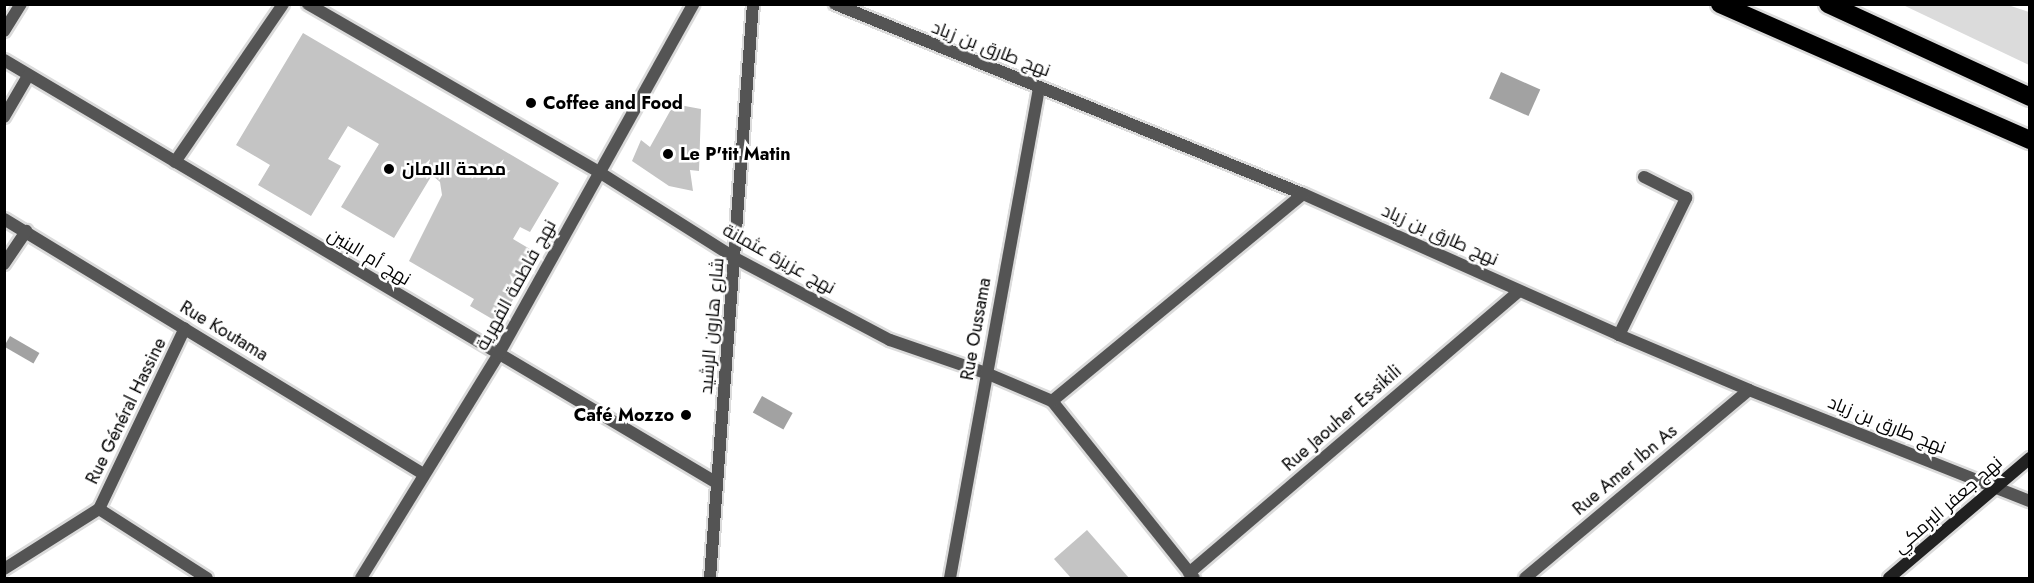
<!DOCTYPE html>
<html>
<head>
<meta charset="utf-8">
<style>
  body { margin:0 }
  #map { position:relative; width:2034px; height:583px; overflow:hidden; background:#fff; font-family:Jost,Cairo,sans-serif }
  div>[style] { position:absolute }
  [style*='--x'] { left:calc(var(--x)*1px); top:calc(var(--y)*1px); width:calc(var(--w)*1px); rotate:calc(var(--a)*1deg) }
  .green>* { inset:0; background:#dbdbdb }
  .water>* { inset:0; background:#a2a2a2; transform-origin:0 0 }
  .building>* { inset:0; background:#c4c4c4 }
  .roads { filter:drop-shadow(2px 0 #dbdbdb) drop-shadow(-2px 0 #dbdbdb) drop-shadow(0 2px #dbdbdb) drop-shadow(0 -2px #dbdbdb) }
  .street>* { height:12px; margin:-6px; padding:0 6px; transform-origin:6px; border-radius:6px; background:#545454 }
  .secondary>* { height:12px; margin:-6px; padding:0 6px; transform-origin:6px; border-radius:6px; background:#212121 }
  .highway>* { height:18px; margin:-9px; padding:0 9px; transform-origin:9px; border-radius:9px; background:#000 }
  .dots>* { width:16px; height:16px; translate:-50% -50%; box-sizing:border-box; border:3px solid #fff; border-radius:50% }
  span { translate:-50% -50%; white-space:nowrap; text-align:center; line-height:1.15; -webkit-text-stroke:5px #fff; paint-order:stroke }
  .street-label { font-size:18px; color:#000 }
  .poi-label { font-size:18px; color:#000; font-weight:700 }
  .left { translate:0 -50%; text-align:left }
  .right { translate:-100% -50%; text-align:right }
  .frame { position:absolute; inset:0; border:6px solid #000; pointer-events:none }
</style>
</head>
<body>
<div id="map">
  <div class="green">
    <div style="clip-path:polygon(1903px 5px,2008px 5px,2029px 12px,2029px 65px)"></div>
  </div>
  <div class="water">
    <div style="left:1501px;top:72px;width:43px;height:29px;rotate:24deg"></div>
    <div style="left:10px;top:336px;width:34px;height:12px;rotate:30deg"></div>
    <div style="left:762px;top:396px;width:35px;height:19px;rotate:29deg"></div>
  </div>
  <div class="building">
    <div style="clip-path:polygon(303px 33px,559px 183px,530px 232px,520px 227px,513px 239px,540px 255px,499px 323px,470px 306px,474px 299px,409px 261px,442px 195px,440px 182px,432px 175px,394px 238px,341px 207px,379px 144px,348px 126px,328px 159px,341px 166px,311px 216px,258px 185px,270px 165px,236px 145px)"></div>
    <div style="clip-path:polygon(674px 104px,701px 109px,699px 171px,690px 170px,693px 191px,669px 186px,632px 161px,641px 140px,650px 147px)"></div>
    <div style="clip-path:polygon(1087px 530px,1129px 578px,1071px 578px,1054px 559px)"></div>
  </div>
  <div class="roads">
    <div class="street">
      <div style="--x:308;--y:4;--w:336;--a:30"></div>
      <div style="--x:599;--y:172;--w:161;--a:32.3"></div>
      <div style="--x:735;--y:258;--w:175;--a:27.9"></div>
      <div style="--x:890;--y:340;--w:102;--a:19"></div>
      <div style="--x:986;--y:373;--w:72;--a:23"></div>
      <div style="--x:1052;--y:401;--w:227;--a:51.3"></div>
      <div style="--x:835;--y:4;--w:505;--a:22.1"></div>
      <div style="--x:1303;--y:194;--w:346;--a:24"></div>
      <div style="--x:1619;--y:335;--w:141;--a:22.9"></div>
      <div style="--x:1749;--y:390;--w:302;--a:21.6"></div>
      <div style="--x:4;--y:31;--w:32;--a:-58"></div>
      <div style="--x:4;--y:60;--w:829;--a:30.68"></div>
      <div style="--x:4;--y:117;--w:48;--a:-59.7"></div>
      <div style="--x:175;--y:162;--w:191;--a:-55.6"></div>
      <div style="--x:4;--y:219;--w:491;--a:31.3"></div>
      <div style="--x:4;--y:264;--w:40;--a:-56"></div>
      <div style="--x:1619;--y:335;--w:153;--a:-63.9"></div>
      <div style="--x:1686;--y:198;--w:47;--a:-153.4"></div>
      <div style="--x:1052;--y:401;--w:325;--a:-39.5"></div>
      <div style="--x:99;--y:509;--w:200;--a:-64.6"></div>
      <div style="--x:99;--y:509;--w:128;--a:32.6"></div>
      <div style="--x:4;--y:569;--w:112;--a:-32.3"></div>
      <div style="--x:1189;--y:573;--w:434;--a:-40.5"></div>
      <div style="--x:361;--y:578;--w:262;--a:-58.4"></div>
      <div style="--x:498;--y:355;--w:402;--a:-60.9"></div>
      <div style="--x:710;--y:578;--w:576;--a:-85.72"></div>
      <div style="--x:950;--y:578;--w:499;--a:-79.7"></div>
      <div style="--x:1525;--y:578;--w:292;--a:-40"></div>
    </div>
    <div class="secondary">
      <div style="--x:1889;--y:578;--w:185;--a:-40.4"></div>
    </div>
    <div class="highway">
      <div style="--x:1720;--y:4;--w:339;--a:23.7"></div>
      <div style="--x:1828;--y:4;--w:222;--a:24.7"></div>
    </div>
  </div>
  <div class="dots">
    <div style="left:531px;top:103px;background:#000"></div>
    <div style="left:668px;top:154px;background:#000"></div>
    <div style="left:389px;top:169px;background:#000"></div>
    <div style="left:686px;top:415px;background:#000"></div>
  </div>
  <div class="street-label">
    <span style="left:991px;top:49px;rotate:21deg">نهج طارق بن زياد</span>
    <span style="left:1440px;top:235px;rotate:24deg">نهج طارق بن زياد</span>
    <span style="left:369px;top:257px;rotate:31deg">نهج أم البنين</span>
    <span style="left:779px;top:259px;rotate:29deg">نهج عزيزة عثمانة</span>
    <span style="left:516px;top:285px;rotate:-61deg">نهج فاطمة الفهرية</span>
    <span style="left:712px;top:326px;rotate:-85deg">شارع هارون الرشيد</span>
    <span style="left:976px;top:329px;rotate:-80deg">Rue Oussama</span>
    <span style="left:224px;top:331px;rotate:31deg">Rue Koutama</span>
    <span style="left:126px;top:411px;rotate:-64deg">Rue Général Hassine</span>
    <span style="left:1342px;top:418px;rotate:-41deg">Rue Jaouher Es-sikili</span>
    <span style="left:1887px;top:425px;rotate:22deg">نهج طارق بن زياد</span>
    <span style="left:1625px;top:470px;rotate:-40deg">Rue Amer Ibn As</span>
    <span style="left:1948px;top:505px;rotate:-41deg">نهج جعفر البرمكي</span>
  </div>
  <div class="poi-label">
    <span class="left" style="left:543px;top:103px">Coffee and Food</span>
    <span class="left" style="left:680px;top:154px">Le P'tit Matin</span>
    <span class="left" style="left:402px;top:169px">مصحة الامان</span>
    <span class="right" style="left:674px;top:415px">Café Mozzo</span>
  </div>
  <div class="frame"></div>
</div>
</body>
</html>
